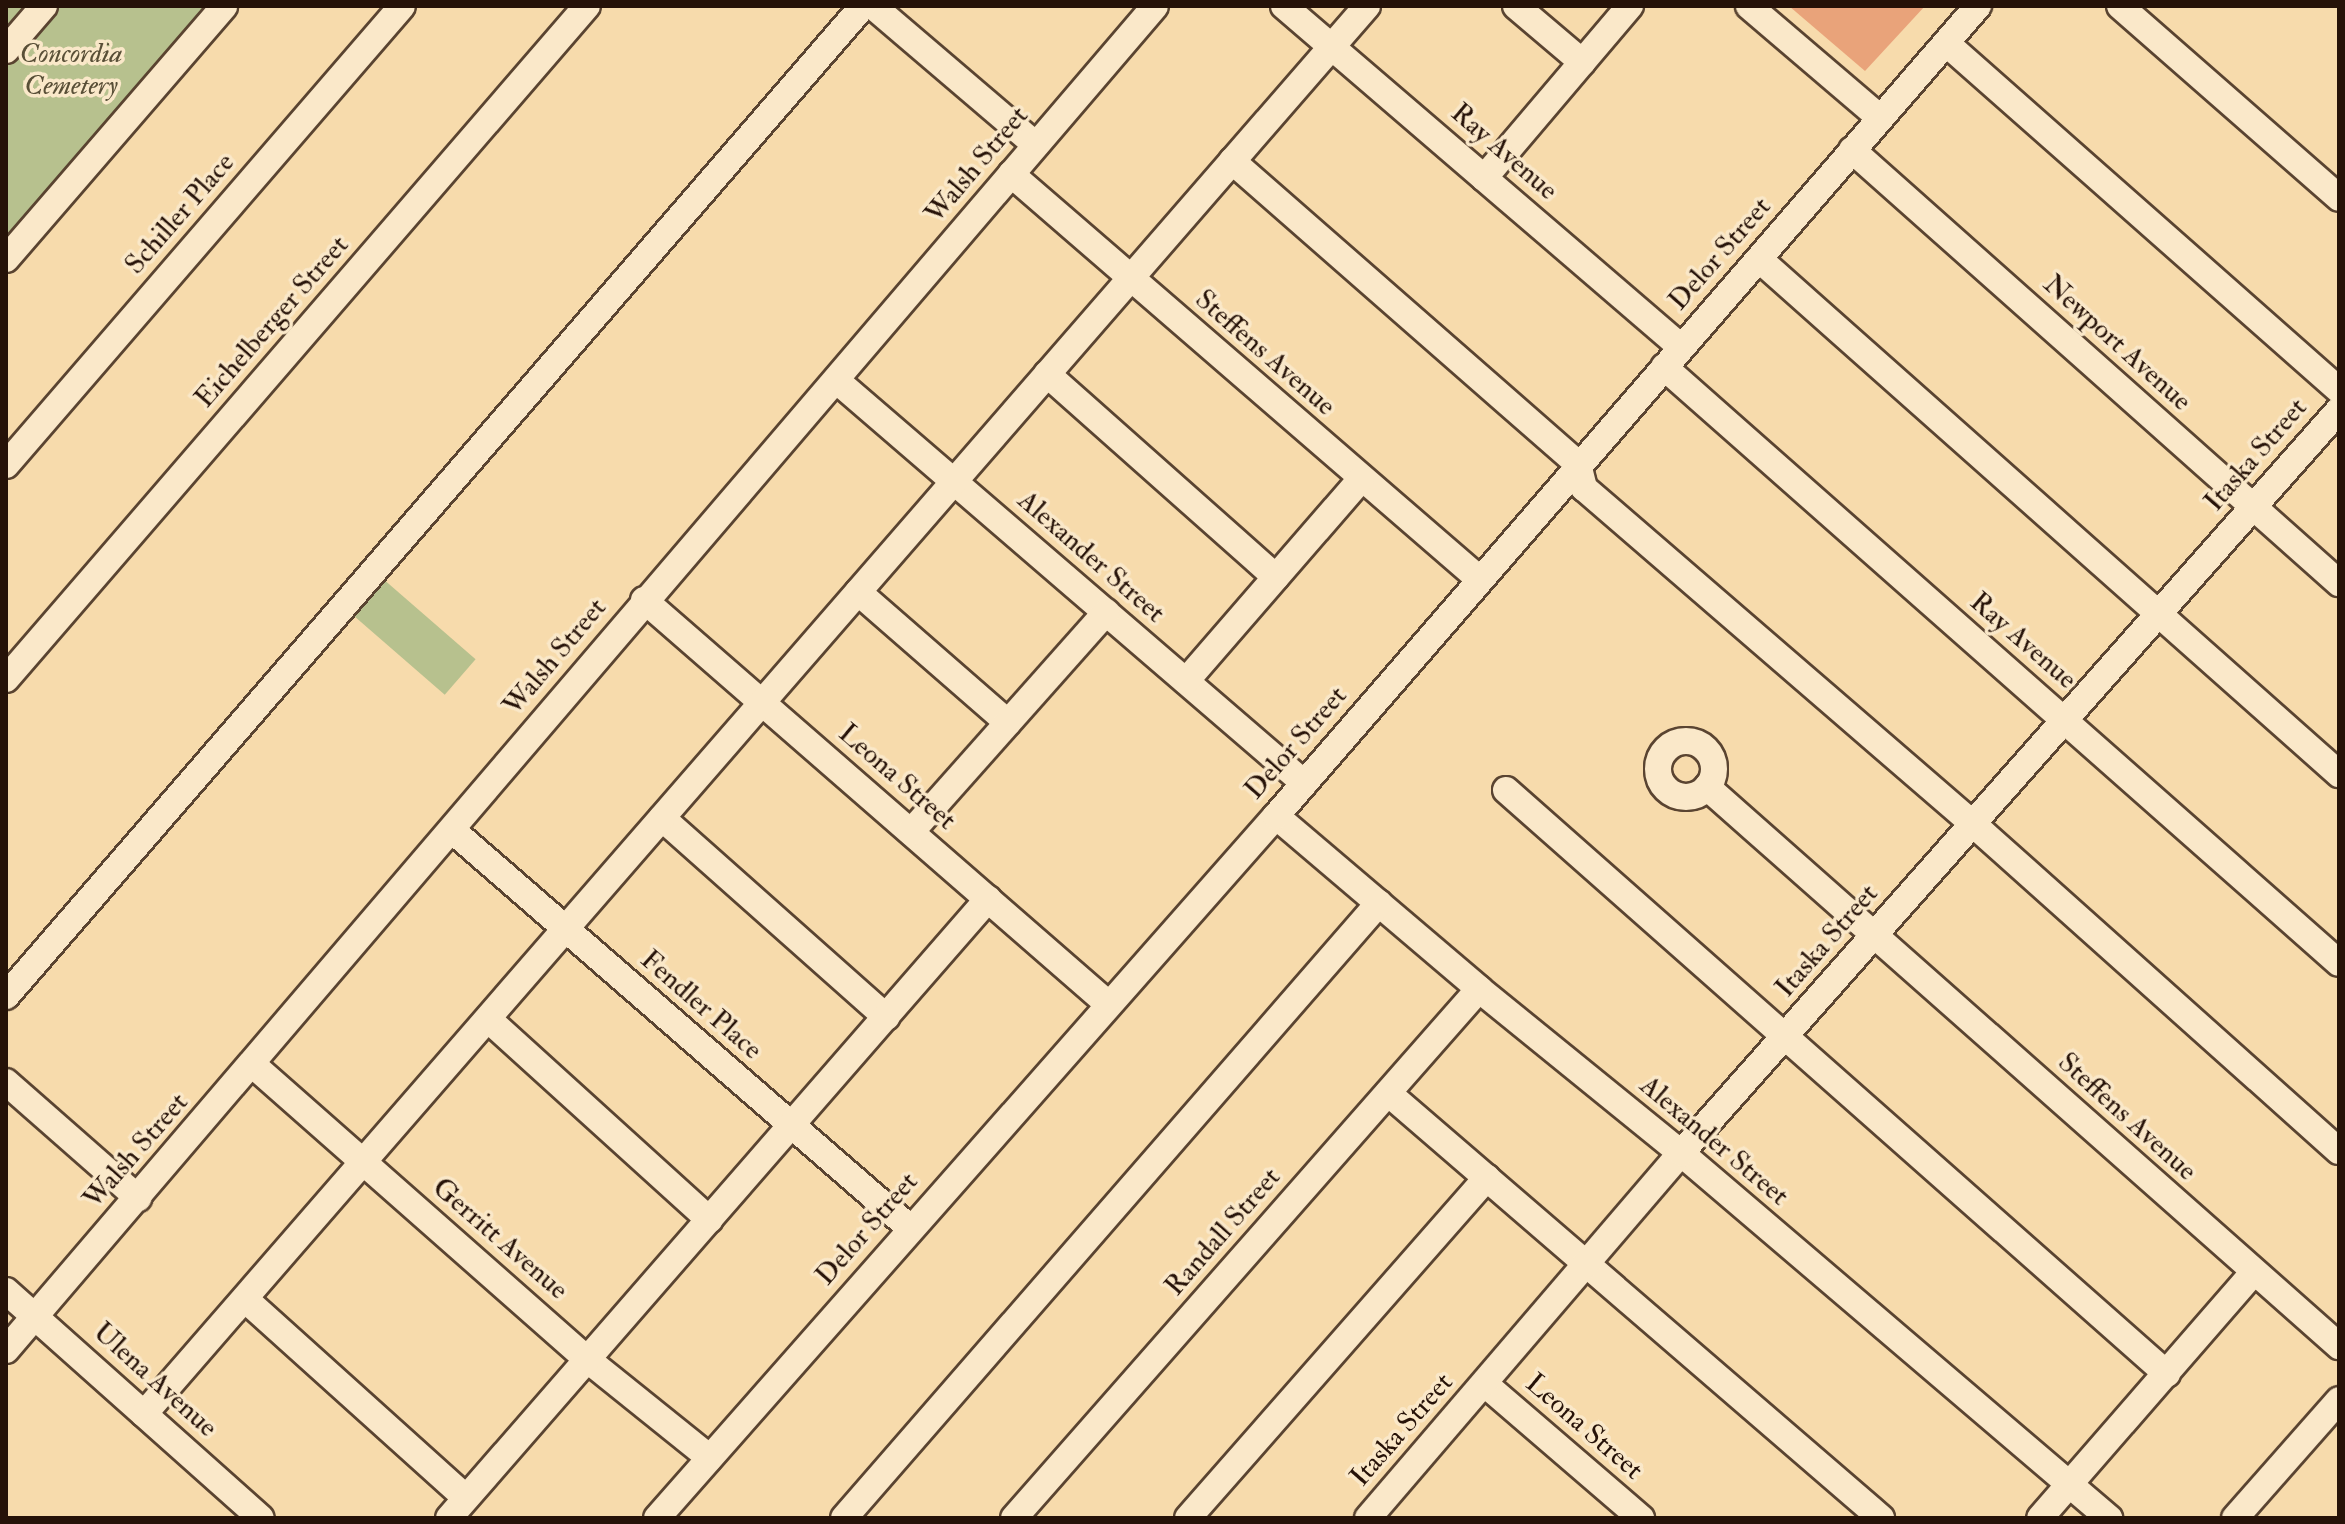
<!DOCTYPE html>
<html>
<head>
<meta charset="utf-8">
<style>
  body { margin:0 }
  #map { position:relative; width:2345px; height:1524px; overflow:hidden; background:#f7dbac; font-family:"IM FELL Double Pica",serif }
  div>[style] { position:absolute }
  [style*='--x'] { left:calc(var(--x)*1px); top:calc(var(--y)*1px); width:calc(var(--w)*1px); rotate:calc(var(--a)*1deg) }
  .green>* { inset:0; background:#b7c18e; transform-origin:0 0 }
  .building>* { inset:0; background:#e9a37a }
  .roads { filter:drop-shadow(2px 0 #5a4431) drop-shadow(-2px 0 #5a4431) drop-shadow(0 2px #5a4431) drop-shadow(0 -2px #5a4431) }
  .minor>* { height:26px; margin:-13px; padding:0 13px; transform-origin:13px; border-radius:13px; background:#fae8c9 }
  .minor>.ring { margin:-13px; padding:0; box-sizing:content-box; background:none; border:26px solid #fae8c9; border-radius:50% }
  span { translate:-50% -50%; white-space:nowrap; text-align:center; line-height:1.15; -webkit-text-stroke:7px #fae8c9; paint-order:stroke }
  .park-label { font-size:28px; color:#594f37; font-style:italic }
  .street-label { font-size:28px; color:#261208 }
  .frame { position:absolute; inset:0; border:8px solid #261208; pointer-events:none }
</style>
</head>
<body>
<div id="map">
  <div class="green">
    <div style="clip-path:polygon(6px 6px,214px 6px,6px 245px)"></div>
    <div style="left:382px;top:578px;width:124px;height:47px;rotate:41deg"></div>
  </div>
  <div class="building">
    <div style="clip-path:polygon(1789px 6px,1925px 6px,1865px 71px)"></div>
  </div>
  <div class="roads">
    <div class="minor">
      <div style="--x:873;--y:6;--w:214;--a:40.5"></div>
      <div style="--x:1284;--y:6;--w:523;--a:40.66"></div>
      <div style="--x:1516;--y:6;--w:87;--a:40.3"></div>
      <div style="--x:1749;--y:6;--w:172;--a:40.5"></div>
      <div style="--x:2120;--y:6;--w:291;--a:41.2"></div>
      <div style="--x:1946;--y:43;--w:524;--a:41.44"></div>
      <div style="--x:6;--y:50;--w:58;--a:-49.2"></div>
      <div style="--x:1852;--y:150;--w:652;--a:41.64"></div>
      <div style="--x:1232;--y:161;--w:460;--a:41.2"></div>
      <div style="--x:1578;--y:464;--w:25;--a:76"></div>
      <div style="--x:1584;--y:488;--w:513;--a:40.81"></div>
      <div style="--x:1972;--y:823;--w:492;--a:41.8"></div>
      <div style="--x:1011;--y:174;--w:617;--a:40.86"></div>
      <div style="--x:1484;--y:178;--w:226;--a:-49.7"></div>
      <div style="--x:6;--y:259;--w:334;--a:-49.2"></div>
      <div style="--x:1759;--y:259;--w:776;--a:41.6"></div>
      <div style="--x:1664;--y:367;--w:900;--a:41.44"></div>
      <div style="--x:1047;--y:374;--w:306;--a:41.6"></div>
      <div style="--x:836;--y:380;--w:618;--a:40.73"></div>
      <div style="--x:6;--y:465;--w:606;--a:-49.21"></div>
      <div style="--x:858;--y:592;--w:199;--a:41.1"></div>
      <div style="--x:644;--y:600;--w:614;--a:41.04"></div>
      <div style="--x:6;--y:679;--w:889;--a:-49.2"></div>
      <div style="--x:1186;--y:681;--w:267;--a:-49.1"></div>
      <div class="ring" style="left:1658px;top:741px;width:30px;height:30px"></div>
      <div style="--x:1707;--y:787;--w:844;--a:41.49"></div>
      <div style="--x:1506;--y:790;--w:882;--a:41.46"></div>
      <div style="--x:1276;--y:816;--w:267;--a:40.4"></div>
      <div style="--x:1479;--y:989;--w:260;--a:39.1"></div>
      <div style="--x:1681;--y:1153;--w:563;--a:40.46"></div>
      <div style="--x:662;--y:818;--w:300;--a:41.6"></div>
      <div style="--x:452;--y:830;--w:607;--a:40.99"></div>
      <div style="--x:911;--y:832;--w:294;--a:-48.4"></div>
      <div style="--x:6;--y:996;--w:1309;--a:-49.12"></div>
      <div style="--x:488;--y:1019;--w:299;--a:42.2"></div>
      <div style="--x:252;--y:1064;--w:448;--a:41.4"></div>
      <div style="--x:588;--y:1360;--w:156;--a:38.8"></div>
      <div style="--x:6;--y:1082;--w:176;--a:41.3"></div>
      <div style="--x:1388;--y:1093;--w:651;--a:40.76"></div>
      <div style="--x:6;--y:1291;--w:341;--a:41.7"></div>
      <div style="--x:245;--y:1299;--w:297;--a:42"></div>
      <div style="--x:6;--y:1350;--w:1768;--a:-49.47"></div>
      <div style="--x:1485;--y:1384;--w:206;--a:40.7"></div>
      <div style="--x:144;--y:1414;--w:1865;--a:-49.02"></div>
      <div style="--x:449;--y:1518;--w:821;--a:-48.95"></div>
      <div style="--x:657;--y:1518;--w:936;--a:-48.6"></div>
      <div style="--x:1276;--y:816;--w:1072;--a:-49.09"></div>
      <div style="--x:844;--y:1518;--w:815;--a:-48.98"></div>
      <div style="--x:1014;--y:1518;--w:704;--a:-48.68"></div>
      <div style="--x:1188;--y:1518;--w:453;--a:-48.7"></div>
      <div style="--x:1368;--y:1518;--w:481;--a:-49.4"></div>
      <div style="--x:1681;--y:1153;--w:992;--a:-48.47"></div>
      <div style="--x:2040;--y:1518;--w:326;--a:-49"></div>
      <div style="--x:2235;--y:1518;--w:157;--a:-48.6"></div>
    </div>
  </div>
  <div class="park-label">
    <span style="left:71px;top:70px">Concordia<br>Cemetery</span>
  </div>
  <div class="street-label">
    <span style="left:1504px;top:152px;rotate:41deg">Ray Avenue</span>
    <span style="left:977px;top:165px;rotate:-50deg">Walsh Street</span>
    <span style="left:180px;top:214px;rotate:-49deg">Schiller Place</span>
    <span style="left:1720px;top:254px;rotate:-49deg">Delor Street</span>
    <span style="left:272px;top:322px;rotate:-49deg">Eichelberger Street</span>
    <span style="left:2117px;top:343px;rotate:42deg">Newport Avenue</span>
    <span style="left:1265px;top:353px;rotate:41deg">Steffens Avenue</span>
    <span style="left:2256px;top:455px;rotate:-49deg">Itaska Street</span>
    <span style="left:1091px;top:557px;rotate:41deg">Alexander Street</span>
    <span style="left:2023px;top:641px;rotate:41deg">Ray Avenue</span>
    <span style="left:555px;top:657px;rotate:-50deg">Walsh Street</span>
    <span style="left:1296px;top:743px;rotate:-49deg">Delor Street</span>
    <span style="left:897px;top:777px;rotate:41deg">Leona Street</span>
    <span style="left:1827px;top:941px;rotate:-49deg">Itaska Street</span>
    <span style="left:701px;top:1005px;rotate:41deg">Fendler Place</span>
    <span style="left:2127px;top:1117px;rotate:42deg">Steffens Avenue</span>
    <span style="left:1714px;top:1141px;rotate:40deg">Alexander Street</span>
    <span style="left:136px;top:1151px;rotate:-49deg">Walsh Street</span>
    <span style="left:867px;top:1229px;rotate:-49deg">Delor Street</span>
    <span style="left:1223px;top:1232px;rotate:-49deg">Randall Street</span>
    <span style="left:500px;top:1239px;rotate:41deg">Gerritt Avenue</span>
    <span style="left:155px;top:1380px;rotate:42deg">Ulena Avenue</span>
    <span style="left:1584px;top:1427px;rotate:41deg">Leona Street</span>
    <span style="left:1402px;top:1430px;rotate:-49deg">Itaska Street</span>
  </div>
  <div class="frame"></div>
</div>
</body>
</html>
